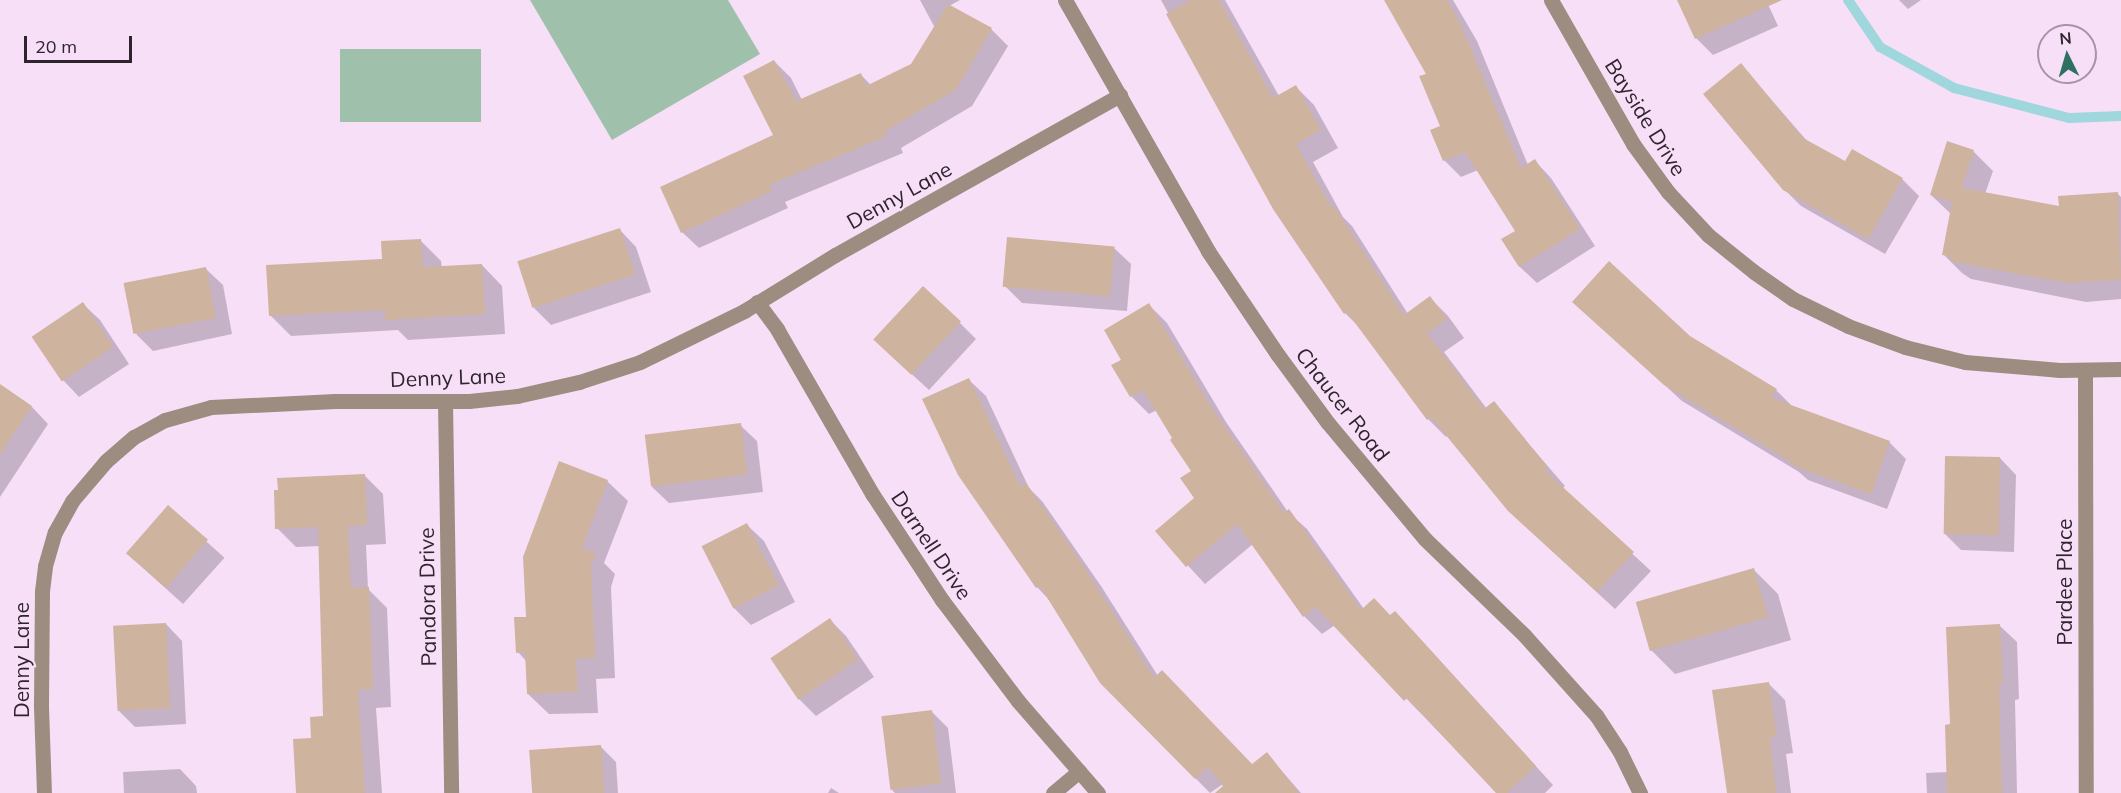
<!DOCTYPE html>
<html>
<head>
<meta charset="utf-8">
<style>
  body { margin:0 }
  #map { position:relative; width:2121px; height:793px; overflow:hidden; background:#f8dff8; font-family:Mulish,sans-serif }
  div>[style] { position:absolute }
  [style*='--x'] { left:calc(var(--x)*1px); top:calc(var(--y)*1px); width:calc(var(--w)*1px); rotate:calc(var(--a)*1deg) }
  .green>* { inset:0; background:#9fc1ab; transform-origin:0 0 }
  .shadow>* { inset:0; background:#0003; transform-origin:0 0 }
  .stream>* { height:10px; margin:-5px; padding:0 5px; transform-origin:5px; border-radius:5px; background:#9fd7dc }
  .building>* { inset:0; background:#ceb39f; transform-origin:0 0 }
  .minor>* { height:15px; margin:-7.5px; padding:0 7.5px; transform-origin:7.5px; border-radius:7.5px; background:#9c8d80 }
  span { translate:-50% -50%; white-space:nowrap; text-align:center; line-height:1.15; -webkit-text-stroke:4.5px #f8dff8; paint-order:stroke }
  .street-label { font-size:21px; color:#2e242d }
  .north { position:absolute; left:2037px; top:24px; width:60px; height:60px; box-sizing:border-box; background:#f8dff8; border:2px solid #a794a7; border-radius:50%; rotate:355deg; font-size:16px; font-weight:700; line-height:24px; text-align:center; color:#2e242d }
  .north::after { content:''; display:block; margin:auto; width:21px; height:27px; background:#2e7162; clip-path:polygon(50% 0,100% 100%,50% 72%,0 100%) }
  .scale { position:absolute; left:24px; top:36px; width:108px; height:27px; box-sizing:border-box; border:3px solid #2e242d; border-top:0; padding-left:8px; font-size:18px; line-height:21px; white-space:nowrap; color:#2e242d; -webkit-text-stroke:4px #f8dff8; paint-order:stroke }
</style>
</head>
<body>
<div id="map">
  <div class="green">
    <div style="clip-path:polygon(530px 0,728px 0,760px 54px,612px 140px)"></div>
    <div style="left:340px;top:49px;width:141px;height:73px"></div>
  </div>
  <div class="shadow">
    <div style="clip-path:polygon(920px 0,960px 0,949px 6px,991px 29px,1008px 46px,972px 106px,901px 148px,903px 153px,785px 202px,788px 208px,699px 248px,682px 232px,776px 135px,774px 61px,791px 78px,802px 100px,861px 75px,871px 85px,913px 66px,935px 28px)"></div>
    <div style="clip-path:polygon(1161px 0,1225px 0,1279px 96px,1296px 87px,1314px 105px,1338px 148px,1313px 162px,1343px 217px,1352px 226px,1408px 314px,1430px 298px,1448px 316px,1464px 338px,1444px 352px,1487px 409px,1493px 403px,1565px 486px,1562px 489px,1651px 571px,1615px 609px,1528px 529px,1448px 435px,1446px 437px,1428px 419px,1364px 332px,1345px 313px,1274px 208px)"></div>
    <div style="clip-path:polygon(1386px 0,1453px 0,1477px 41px,1528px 165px,1535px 161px,1551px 178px,1595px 246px,1537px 283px,1520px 267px,1503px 240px,1517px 231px,1478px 170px,1461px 177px,1444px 160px,1442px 127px,1428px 74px)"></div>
    <div style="clip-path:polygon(1679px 0,1766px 0,1778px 26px,1713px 55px,1696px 38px)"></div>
    <div style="clip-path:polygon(1899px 0,1921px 0,1908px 9px)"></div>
    <div style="clip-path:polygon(1741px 65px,1808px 142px,1846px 163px,1902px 179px,1919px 196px,1885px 254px,1801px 206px,1784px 189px)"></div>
    <div style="clip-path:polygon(1948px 143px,1974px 152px,1993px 171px,1985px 194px,2060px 208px,2118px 194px,2121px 197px,2121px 299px,2086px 302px,1971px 279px,1962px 273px,1943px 254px,1951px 214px,1931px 195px)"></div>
    <div style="clip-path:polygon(620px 230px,636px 247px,651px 292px,551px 325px,534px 308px)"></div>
    <div style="clip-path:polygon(421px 241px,441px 261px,442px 268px,482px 265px,502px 286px,505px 334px,408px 340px,398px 330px,291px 336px,270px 315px)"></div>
    <div style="clip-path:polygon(1114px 248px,1131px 264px,1127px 311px,1022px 303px,1005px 286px)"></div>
    <div style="clip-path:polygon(206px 269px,223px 285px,232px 334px,153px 351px,136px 334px)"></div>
    <div style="clip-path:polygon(1574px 302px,1690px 337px,1776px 390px,1794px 408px,1889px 442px,1906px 459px,1887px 509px,1808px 480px,1799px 472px,1682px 401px)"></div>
    <div style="clip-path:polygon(83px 304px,100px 320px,129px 364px,79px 397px,63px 380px)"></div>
    <div style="clip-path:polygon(1149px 305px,1167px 323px,1226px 422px,1288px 512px,1307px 529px,1364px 609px,1391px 617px,1413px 631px,1553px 785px,1545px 793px,1498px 793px,1335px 625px,1322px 634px,1304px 616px,1253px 544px,1205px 584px,1157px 532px,1196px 498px,1193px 471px,1157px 410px,1149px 414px,1131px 396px,1123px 360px)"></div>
    <div style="clip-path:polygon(959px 322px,976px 339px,929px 390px,892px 356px)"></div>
    <div style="clip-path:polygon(969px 380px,986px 396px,1029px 488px,1042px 501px,1101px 586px,1158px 676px,1252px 766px,1267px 754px,1301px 793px,1230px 793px,1223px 784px,1210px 793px,1101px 682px,1051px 602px,1037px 587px)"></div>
    <div style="clip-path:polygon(0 386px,32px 407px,48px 424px,0 497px)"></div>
    <div style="clip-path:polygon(740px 425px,757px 441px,763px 492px,669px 503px,652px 487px)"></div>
    <div style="clip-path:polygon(2000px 458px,2016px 475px,2014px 552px,1961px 550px,1945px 534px)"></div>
    <div style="clip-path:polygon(364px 475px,383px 494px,386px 544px,366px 545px,368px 589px,387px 608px,391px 707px,376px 708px,382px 793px,298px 793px,313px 740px,325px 718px,320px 546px,296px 547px,277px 528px)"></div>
    <div style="clip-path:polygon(607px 481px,628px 501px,604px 563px,615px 574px,611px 587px,615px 678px,596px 679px,598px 713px,549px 714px,528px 694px,527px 662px,518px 652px,527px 618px)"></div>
    <div style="left:168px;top:507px;width:76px;height:62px;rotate:42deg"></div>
    <div style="clip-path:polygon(747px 525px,764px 541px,795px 602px,751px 625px,734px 608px)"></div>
    <div style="clip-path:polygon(1754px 570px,1778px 594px,1791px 640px,1675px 674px,1651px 650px)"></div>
    <div style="clip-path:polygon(830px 620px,846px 636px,874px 677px,816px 716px,799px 699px,772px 659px)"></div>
    <div style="clip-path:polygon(166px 624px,182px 641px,186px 724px,135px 727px,118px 710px)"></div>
    <div style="clip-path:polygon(2000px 626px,2017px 642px,2019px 699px,2015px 700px,2017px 793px,1927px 793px,1926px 773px,1948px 772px,1952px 726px)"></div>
    <div style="clip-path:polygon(1768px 683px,1785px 700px,1793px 753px,1786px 754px,1791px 793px,1730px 793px)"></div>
    <div style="clip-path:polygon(931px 711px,948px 728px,956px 793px,895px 793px,892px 790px)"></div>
    <div style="clip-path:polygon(601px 747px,616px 762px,618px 793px,533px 793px)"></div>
    <div style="clip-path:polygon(180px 769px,196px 786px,197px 793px,124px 793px,123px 772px)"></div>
    <div style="clip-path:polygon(831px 788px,839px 793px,828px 793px)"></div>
  </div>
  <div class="stream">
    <div style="--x:1848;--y:0;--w:57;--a:55.8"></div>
    <div style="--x:1880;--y:47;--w:85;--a:29"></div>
    <div style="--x:1954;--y:88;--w:119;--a:14.6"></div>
    <div style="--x:2069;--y:118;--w:52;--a:-2.2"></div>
  </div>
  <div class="building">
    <div style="clip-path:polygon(1191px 0,1219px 0,1273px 98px,1296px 85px,1321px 130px,1296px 144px,1331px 207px,1334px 206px,1404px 315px,1430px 296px,1447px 319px,1427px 333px,1484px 409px,1494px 401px,1548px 467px,1544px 470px,1634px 552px,1597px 592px,1508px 511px,1431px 417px,1427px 420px,1347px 312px,1344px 314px,1273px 209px,1166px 14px)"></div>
    <div style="clip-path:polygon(1384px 0,1447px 0,1460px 23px,1521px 168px,1535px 159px,1580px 229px,1519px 267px,1501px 239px,1515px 231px,1465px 152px,1443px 161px,1430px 130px,1440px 126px,1419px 76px,1426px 74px)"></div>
    <div style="clip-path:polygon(1677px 0,1782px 0,1695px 39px)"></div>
    <div style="clip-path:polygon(948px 4px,992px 28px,956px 90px,885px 131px,887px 136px,769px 185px,772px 191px,681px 233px,660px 187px,773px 135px,743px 76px,774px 60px,796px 101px,861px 73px,866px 86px,911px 64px)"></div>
    <div style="clip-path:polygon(1741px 63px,1803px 138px,1845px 161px,1852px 149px,1903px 178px,1868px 239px,1783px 190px,1703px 94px)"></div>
    <div style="clip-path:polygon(1947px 141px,1974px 150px,1962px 188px,2059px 206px,2058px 196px,2118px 192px,2121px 280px,2066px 283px,1950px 261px,1950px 256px,1942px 255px,1952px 202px,1930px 195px)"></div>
    <div style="left:620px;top:228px;width:49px;height:108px;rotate:72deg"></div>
    <div style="left:1007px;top:237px;width:108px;height:50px;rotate:5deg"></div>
    <div style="clip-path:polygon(421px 239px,423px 267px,482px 264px,485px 314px,385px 320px,385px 310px,269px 316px,266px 265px,382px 259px,381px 241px)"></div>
    <div style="clip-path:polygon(1609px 261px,1690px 336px,1777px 389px,1772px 398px,1890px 441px,1871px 494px,1789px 464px,1790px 461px,1664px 385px,1572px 302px)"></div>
    <div style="left:206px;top:267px;width:52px;height:84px;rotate:79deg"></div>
    <div style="left:923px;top:286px;width:52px;height:73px;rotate:43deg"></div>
    <div style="left:83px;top:302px;width:54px;height:62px;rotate:56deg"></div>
    <div style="clip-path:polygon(1149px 303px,1208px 402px,1284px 513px,1289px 509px,1361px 610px,1374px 598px,1390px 615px,1395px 611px,1536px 766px,1507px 793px,1496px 793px,1407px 698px,1404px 701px,1316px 607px,1303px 617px,1237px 524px,1186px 567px,1155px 531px,1194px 498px,1180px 478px,1191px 471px,1170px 440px,1172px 438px,1143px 390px,1130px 397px,1111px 365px,1121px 360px,1104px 330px)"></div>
    <div style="clip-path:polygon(969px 378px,1020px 486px,1026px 483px,1084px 567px,1154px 678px,1162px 670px,1252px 764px,1267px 752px,1299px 793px,1215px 793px,1223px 786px,1208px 767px,1195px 779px,1100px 683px,1040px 586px,1036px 588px,958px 475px,922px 399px)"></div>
    <div style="clip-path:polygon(0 384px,32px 406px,0 455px)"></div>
    <div style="left:741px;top:423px;width:52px;height:97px;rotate:83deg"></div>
    <div style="left:1945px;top:456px;width:55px;height:78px;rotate:1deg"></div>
    <div style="clip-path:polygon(559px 461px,608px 480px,582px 548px,596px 553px,591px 566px,595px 658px,576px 659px,578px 692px,527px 694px,525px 652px,516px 653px,514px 617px,526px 617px,523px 557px)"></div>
    <div style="clip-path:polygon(365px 474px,367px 525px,348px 526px,351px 588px,369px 587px,373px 689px,358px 690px,365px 793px,296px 793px,293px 739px,311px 738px,310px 717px,323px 716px,318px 527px,275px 529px,274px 490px,278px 490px,277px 478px)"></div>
    <div style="left:168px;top:505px;width:53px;height:64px;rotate:41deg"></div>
    <div style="left:747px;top:523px;width:70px;height:51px;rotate:63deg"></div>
    <div style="left:1754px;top:568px;width:51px;height:123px;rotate:74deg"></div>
    <div style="left:830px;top:618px;width:50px;height:72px;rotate:56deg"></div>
    <div style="left:166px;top:623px;width:85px;height:53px;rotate:87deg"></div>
    <div style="clip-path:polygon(2000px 624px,2003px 683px,1999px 683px,2002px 793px,1947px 793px,1945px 725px,1950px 724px,1946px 627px)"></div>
    <div style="clip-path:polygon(1769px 682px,1777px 737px,1770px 737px,1776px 793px,1727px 793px,1712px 690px)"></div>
    <div style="left:932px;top:710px;width:74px;height:51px;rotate:83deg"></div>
    <div style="left:601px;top:745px;width:48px;height:72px;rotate:86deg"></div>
  </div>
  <div class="minor">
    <div style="--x:1065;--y:0;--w:289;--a:60.3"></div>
    <div style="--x:1208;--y:251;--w:125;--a:56.1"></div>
    <div style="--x:1278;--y:355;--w:84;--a:53.7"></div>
    <div style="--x:1328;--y:423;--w:151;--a:50.1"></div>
    <div style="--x:1425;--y:539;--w:139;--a:44.1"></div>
    <div style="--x:1525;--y:636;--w:106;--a:48.1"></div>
    <div style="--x:1596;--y:715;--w:44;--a:57"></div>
    <div style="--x:1620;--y:752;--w:46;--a:64"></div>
    <div style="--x:1551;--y:0;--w:166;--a:60.3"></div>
    <div style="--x:1633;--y:144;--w:59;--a:53.9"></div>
    <div style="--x:1668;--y:192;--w:59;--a:47.1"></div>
    <div style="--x:1708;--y:235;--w:59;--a:38.8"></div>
    <div style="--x:1754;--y:272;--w:47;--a:34.7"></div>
    <div style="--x:1793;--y:299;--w:61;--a:26.1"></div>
    <div style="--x:1848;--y:326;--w:61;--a:20.2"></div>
    <div style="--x:1905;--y:347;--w:62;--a:14"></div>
    <div style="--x:1965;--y:362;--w:95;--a:4.8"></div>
    <div style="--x:2060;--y:370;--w:61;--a:-0.9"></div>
    <div style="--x:757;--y:302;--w:34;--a:53"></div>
    <div style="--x:777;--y:329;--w:192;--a:60"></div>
    <div style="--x:873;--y:495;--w:126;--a:56.7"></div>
    <div style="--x:942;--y:600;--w:126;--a:53"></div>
    <div style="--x:1018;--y:701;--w:122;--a:49"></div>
    <div style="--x:2085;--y:370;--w:423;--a:89.9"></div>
    <div style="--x:445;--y:401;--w:392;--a:89.1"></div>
    <div style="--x:44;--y:793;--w:88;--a:-92"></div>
    <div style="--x:41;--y:705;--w:114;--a:-89.5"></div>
    <div style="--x:42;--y:591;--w:25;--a:-83"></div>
    <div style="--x:45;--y:566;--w:35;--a:-74"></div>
    <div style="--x:55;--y:532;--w:35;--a:-61"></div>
    <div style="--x:72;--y:501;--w:52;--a:-49.6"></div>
    <div style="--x:106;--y:461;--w:37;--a:-41"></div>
    <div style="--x:134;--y:437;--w:35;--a:-29"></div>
    <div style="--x:165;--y:420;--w:48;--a:-15.8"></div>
    <div style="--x:211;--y:407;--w:124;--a:-2.8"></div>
    <div style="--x:335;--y:401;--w:134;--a:0"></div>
    <div style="--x:469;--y:401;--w:48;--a:-5.9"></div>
    <div style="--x:517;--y:396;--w:64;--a:-12.7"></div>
    <div style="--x:579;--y:382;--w:64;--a:-18.2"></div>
    <div style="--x:640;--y:362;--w:116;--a:-26.1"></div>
    <div style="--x:744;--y:311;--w:107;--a:-31.6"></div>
    <div style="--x:835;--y:255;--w:327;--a:-29.3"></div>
    <div style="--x:1053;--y:793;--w:34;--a:-40"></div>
  </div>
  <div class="street-label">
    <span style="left:1646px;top:117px;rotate:58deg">Bayside Drive</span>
    <span style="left:899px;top:195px;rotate:-29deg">Denny Lane</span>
    <span style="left:448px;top:377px;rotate:-2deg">Denny Lane</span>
    <span style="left:1343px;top:404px;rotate:52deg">Chaucer Road</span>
    <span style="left:932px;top:545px;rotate:56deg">Darnell Drive</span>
    <span style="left:2064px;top:582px;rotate:-90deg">Pardee Place</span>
    <span style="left:427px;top:597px;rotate:-91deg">Pandora Drive</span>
    <span style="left:21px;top:660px;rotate:-90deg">Denny Lane</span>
  </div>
  <div class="north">N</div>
  <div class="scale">20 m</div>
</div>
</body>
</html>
